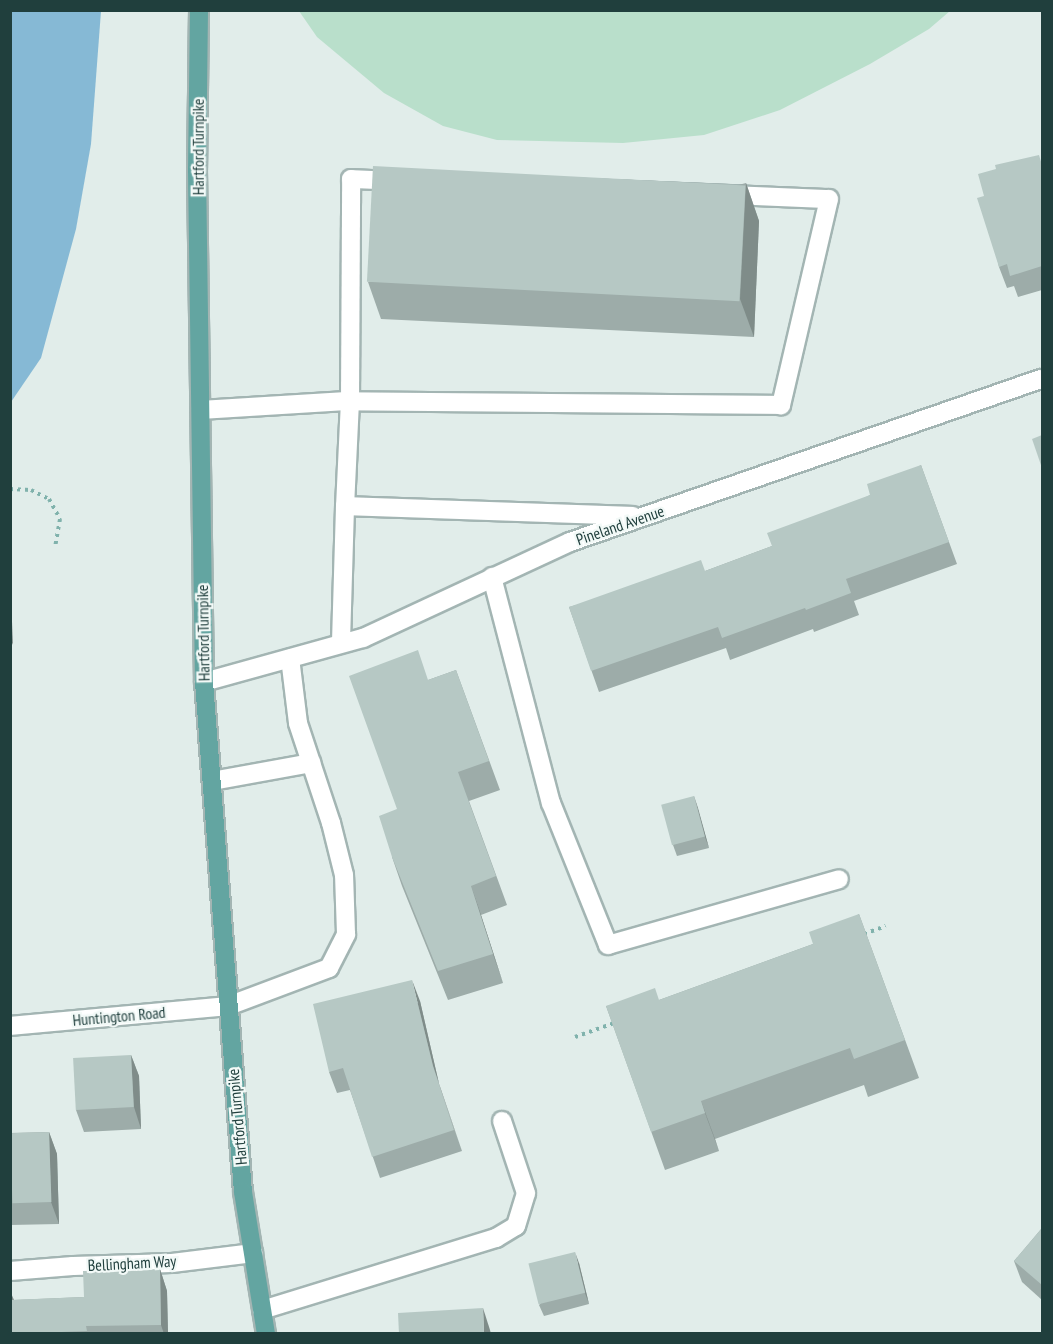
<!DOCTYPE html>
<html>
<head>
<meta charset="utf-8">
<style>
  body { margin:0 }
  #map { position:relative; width:1053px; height:1344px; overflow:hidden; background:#e1edea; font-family:"PT Sans Narrow",sans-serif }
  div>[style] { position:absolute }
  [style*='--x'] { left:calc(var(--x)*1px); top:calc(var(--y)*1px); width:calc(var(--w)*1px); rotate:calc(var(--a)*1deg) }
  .green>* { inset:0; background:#b9dfcb }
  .water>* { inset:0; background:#86b9d5 }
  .path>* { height:4px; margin-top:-2px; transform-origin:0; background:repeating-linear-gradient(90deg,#80b2ac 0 3px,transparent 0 7.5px) }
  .roads { filter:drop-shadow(2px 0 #a3b5b3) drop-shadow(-2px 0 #a3b5b3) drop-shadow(0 2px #a3b5b3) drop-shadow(0 -2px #a3b5b3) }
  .minor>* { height:18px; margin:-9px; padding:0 9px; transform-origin:9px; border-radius:9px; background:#fff }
  .major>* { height:18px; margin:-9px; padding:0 9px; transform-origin:9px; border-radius:9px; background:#63a5a1 }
  .wall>* { inset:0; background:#9daca9 }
  .shaded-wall>* { inset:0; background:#7f8c89 }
  .building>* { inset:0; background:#b6c8c4; transform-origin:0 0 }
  span { translate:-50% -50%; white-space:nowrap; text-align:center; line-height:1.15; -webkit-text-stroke:4.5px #f2f9f7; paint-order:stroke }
  .street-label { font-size:16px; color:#203f3d }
  .frame { position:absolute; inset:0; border:12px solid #203f3d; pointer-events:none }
</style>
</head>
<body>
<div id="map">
  <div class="green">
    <div style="clip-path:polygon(299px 11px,950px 11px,929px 29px,870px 64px,780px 110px,704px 135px,623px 143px,497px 140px,443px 126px,384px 93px,317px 37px)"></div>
  </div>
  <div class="water">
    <div style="clip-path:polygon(11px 10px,101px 11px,91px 144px,76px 229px,41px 358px,11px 402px)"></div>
  </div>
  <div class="path">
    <div style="--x:10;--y:489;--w:21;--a:3"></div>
    <div style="--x:31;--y:490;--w:20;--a:27"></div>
    <div style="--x:49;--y:499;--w:23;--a:61"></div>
    <div style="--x:60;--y:519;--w:27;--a:100"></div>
    <div style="--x:864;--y:934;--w:23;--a:-20"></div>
    <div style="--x:575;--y:1037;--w:45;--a:-19.7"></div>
  </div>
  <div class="roads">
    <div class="minor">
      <div style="--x:351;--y:179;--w:478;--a:2.4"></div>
      <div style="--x:829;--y:199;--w:212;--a:103.1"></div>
      <div style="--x:781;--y:405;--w:431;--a:-179.5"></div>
      <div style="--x:350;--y:401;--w:222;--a:-89.7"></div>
      <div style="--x:201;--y:410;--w:149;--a:-3.5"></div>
      <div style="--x:350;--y:401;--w:105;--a:92.7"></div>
      <div style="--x:492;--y:577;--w:234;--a:75.4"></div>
      <div style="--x:551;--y:803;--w:153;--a:68.1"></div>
      <div style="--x:608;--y:945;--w:240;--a:-15.9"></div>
      <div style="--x:341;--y:642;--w:136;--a:-88.3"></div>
      <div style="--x:345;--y:506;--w:288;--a:2"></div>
      <div style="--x:204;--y:682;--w:165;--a:-15.5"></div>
      <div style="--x:363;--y:638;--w:228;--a:-24.9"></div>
      <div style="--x:570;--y:542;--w:499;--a:-19.1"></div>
      <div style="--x:212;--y:781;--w:101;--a:-10.3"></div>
      <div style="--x:10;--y:1026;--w:219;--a:-5.2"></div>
      <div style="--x:228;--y:1006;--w:108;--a:-20.6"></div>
      <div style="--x:329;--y:968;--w:38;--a:-63"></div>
      <div style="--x:346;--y:934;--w:59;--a:-91.9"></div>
      <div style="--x:344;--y:875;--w:54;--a:-104"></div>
      <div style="--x:331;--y:823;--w:105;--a:-108.3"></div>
      <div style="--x:298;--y:723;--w:65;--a:-97"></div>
      <div style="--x:10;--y:1271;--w:63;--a:-4.5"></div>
      <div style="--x:73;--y:1266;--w:99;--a:-1.7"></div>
      <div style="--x:172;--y:1263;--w:82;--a:-7"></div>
      <div style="--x:262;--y:1310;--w:245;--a:-17.1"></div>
      <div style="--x:496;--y:1238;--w:23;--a:-31"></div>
      <div style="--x:516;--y:1226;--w:34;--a:-73"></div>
      <div style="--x:526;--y:1193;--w:76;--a:-108.4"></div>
    </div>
    <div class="major">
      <div style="--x:199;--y:10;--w:160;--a:90.7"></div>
      <div style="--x:197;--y:170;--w:512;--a:89.22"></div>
      <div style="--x:204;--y:682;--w:511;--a:85.63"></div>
      <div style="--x:243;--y:1192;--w:144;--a:80.8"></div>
    </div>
  </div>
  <div class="wall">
    <div style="clip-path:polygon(1042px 163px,1042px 290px,1018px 297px,1014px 286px,1007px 288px,999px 267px,984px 196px)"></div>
    <div style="clip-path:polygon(746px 183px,759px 221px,754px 337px,381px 319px,368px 282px)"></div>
    <div style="clip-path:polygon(921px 465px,957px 564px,854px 601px,859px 615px,814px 632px,813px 629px,730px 660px,726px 648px,599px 692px,569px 607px,705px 571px,772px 546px,870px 495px)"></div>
    <div style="clip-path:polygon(456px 670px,500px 790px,469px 801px,507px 905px,481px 915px,503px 983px,448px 1000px,402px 886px,392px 857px,397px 809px,428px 680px)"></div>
    <div style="clip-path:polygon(694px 796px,709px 848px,677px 856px,673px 845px)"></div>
    <div style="clip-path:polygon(859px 914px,919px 1078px,868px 1097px,864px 1085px,715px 1139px,719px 1151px,665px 1170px,606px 1006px,659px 1000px,813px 944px)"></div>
    <div style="clip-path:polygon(420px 1001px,440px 1088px,462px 1151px,380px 1178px,350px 1090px,337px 1093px,329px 1072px)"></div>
    <div style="clip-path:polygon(131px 1055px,139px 1076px,141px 1129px,84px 1132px,76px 1110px)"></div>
    <div style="clip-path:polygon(49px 1132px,57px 1154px,59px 1224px,10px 1225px,10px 1133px)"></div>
    <div style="clip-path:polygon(1042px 1228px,1042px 1300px,1022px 1282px,1014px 1261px)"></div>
    <div style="clip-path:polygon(579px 1263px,589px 1304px,544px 1316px,539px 1305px)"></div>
    <div style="clip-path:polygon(160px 1269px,167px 1291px,168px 1334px,10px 1334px,14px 1300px,84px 1297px)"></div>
  </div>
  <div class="shaded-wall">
    <div style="clip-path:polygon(746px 183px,759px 221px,754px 337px,740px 299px)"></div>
    <div style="clip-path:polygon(10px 575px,13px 645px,10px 638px)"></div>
    <div style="clip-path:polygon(694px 796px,698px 808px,709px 848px,705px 837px)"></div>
    <div style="clip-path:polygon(471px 886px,481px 915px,503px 983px,493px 954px)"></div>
    <div style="clip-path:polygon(412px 980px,420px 1001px,440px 1088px,462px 1151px,433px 1066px)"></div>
    <div style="clip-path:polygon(131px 1055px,139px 1076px,141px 1129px,134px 1107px)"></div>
    <div style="clip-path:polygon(701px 1101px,715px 1139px,719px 1151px,705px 1113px)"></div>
    <div style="clip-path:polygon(49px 1132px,57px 1154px,59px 1224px,51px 1202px)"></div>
    <div style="clip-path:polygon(575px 1252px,579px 1263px,589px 1304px,585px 1293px)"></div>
    <div style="clip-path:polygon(160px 1269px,167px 1291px,168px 1334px,164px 1334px,161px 1325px)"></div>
    <div style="clip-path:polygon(10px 1291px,14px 1300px,10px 1310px)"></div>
    <div style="clip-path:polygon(483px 1308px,490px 1330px,491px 1334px,484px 1334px)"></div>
  </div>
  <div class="building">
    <div style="clip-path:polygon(1039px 155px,1042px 165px,1042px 266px,1010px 276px,1007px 264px,999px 267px,977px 198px,984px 196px,978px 174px,996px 169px,995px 165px)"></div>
    <div style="left:373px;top:166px;width:373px;height:116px;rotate:3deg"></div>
    <div style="clip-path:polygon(1042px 435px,1042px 468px,1032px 439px)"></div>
    <div style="clip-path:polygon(921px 465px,949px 542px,846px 579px,851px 593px,806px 610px,805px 608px,722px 638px,718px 627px,591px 671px,569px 607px,701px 560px,705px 571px,772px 546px,767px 533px,870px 495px,867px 484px)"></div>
    <div style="clip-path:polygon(418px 650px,428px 680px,456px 670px,489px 761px,458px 772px,496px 876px,471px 886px,493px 954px,438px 971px,392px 857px,379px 816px,397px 809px,349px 676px)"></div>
    <div style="left:694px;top:796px;width:42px;height:34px;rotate:75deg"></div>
    <div style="clip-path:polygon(859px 914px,905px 1040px,854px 1059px,850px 1048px,701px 1101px,705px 1113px,651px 1132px,606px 1006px,655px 988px,659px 1000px,813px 944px,809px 932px)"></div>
    <div style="clip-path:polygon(412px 980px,433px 1066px,454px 1130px,372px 1157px,343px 1068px,329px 1072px,313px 1004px)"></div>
    <div style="left:131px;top:1055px;width:52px;height:58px;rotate:87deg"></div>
    <div style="left:49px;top:1132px;width:70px;height:39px;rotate:88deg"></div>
    <div style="clip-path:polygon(1042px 1228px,1042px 1285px,1014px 1261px)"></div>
    <div style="left:575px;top:1252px;width:42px;height:48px;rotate:76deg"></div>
    <div style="clip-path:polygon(160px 1269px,161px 1325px,86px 1326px,87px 1331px,10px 1334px,10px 1300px,84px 1297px,83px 1271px)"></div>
    <div style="clip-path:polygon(483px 1308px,484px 1334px,399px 1334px,398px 1313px)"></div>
  </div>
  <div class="street-label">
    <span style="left:198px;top:147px;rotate:-90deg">Hartford Turnpike</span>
    <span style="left:620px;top:525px;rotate:-19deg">Pineland Avenue</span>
    <span style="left:203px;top:633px;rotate:-91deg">Hartford Turnpike</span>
    <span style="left:119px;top:1016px;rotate:-5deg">Huntington Road</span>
    <span style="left:237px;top:1117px;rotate:-95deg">Hartford Turnpike</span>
    <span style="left:132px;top:1263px;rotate:-3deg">Bellingham Way</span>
  </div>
  <div class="frame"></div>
</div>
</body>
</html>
